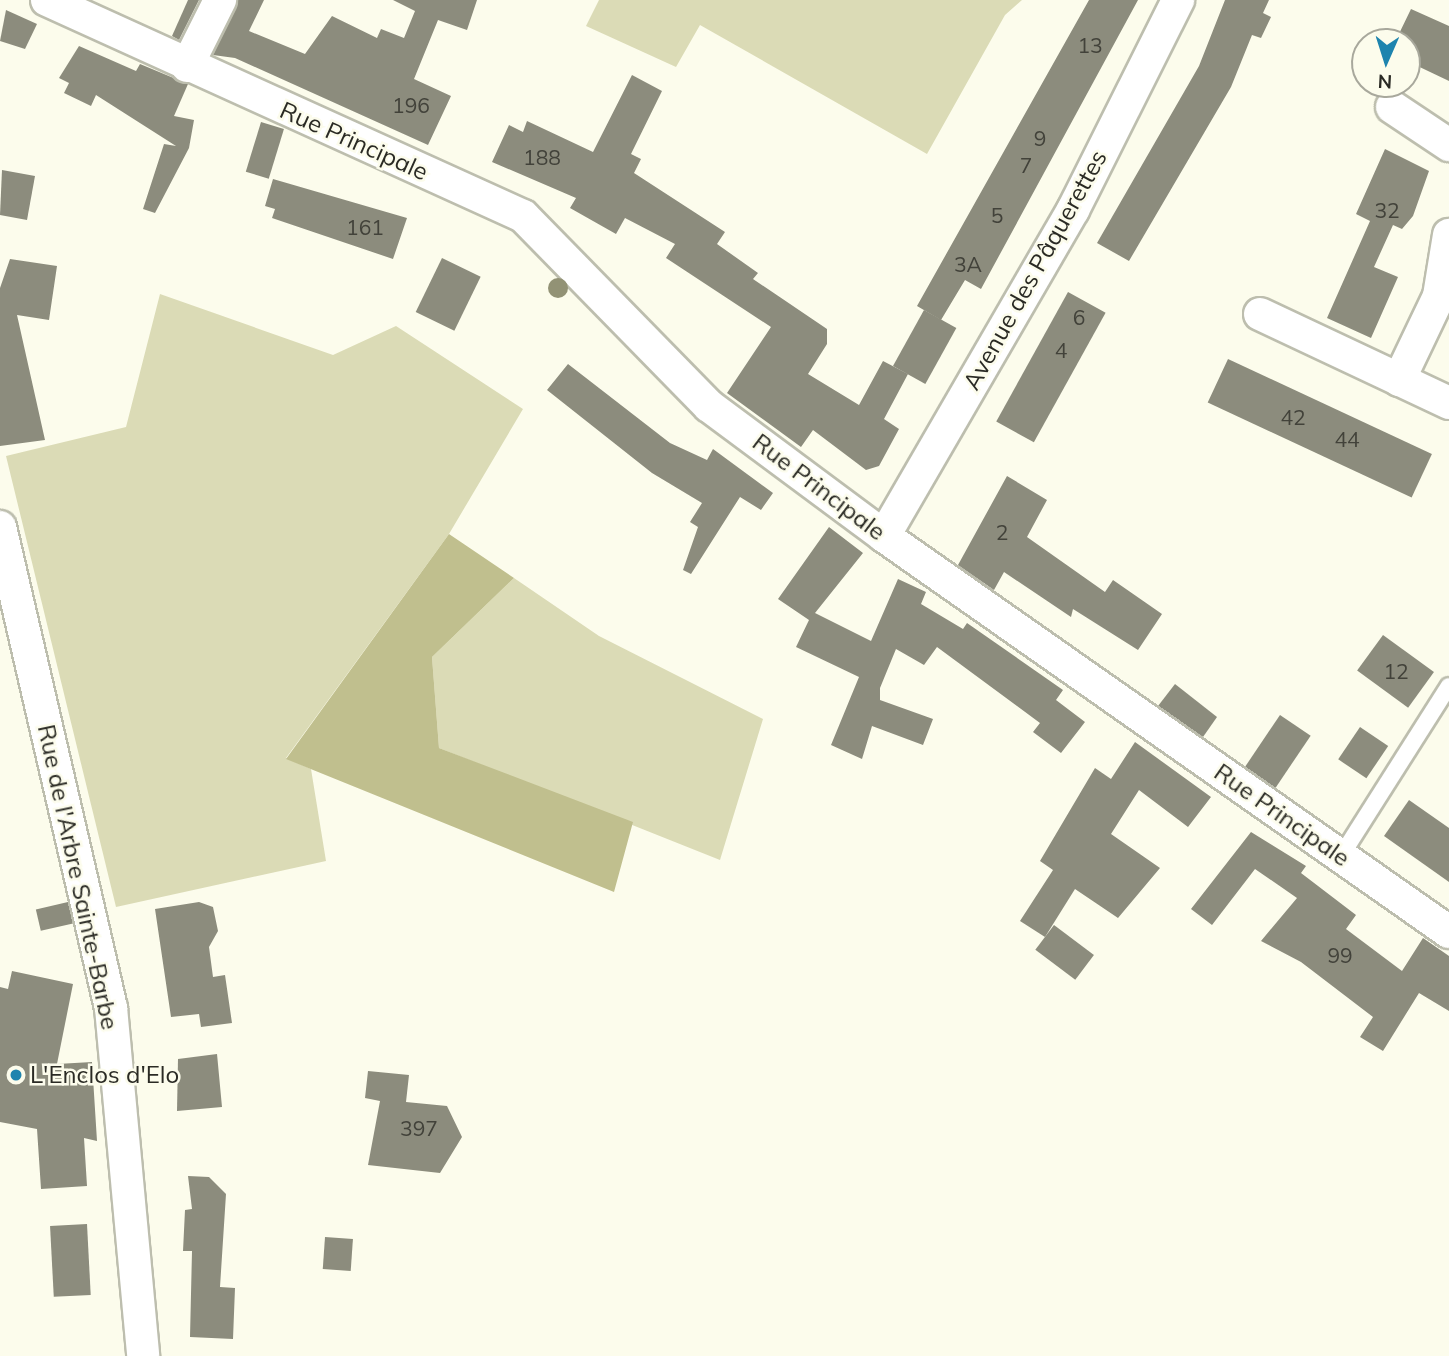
<!DOCTYPE html>
<html>
<head>
<meta charset="utf-8">
<style>
  body { margin:0 }
  #map { position:relative; width:1449px; height:1356px; overflow:hidden; background:#fcfcec; font-family:Mulish,sans-serif }
  div>[style] { position:absolute }
  [style*='--x'] { left:calc(var(--x)*1px); top:calc(var(--y)*1px); width:calc(var(--w)*1px); rotate:calc(var(--a)*1deg) }
  .green>* { inset:0; background:#dbdbb6 }
  .forest>* { inset:0; background:#c0bf8e }
  .building>* { inset:0; background:#8c8c7d; transform-origin:0 0 }
  .roads { filter:drop-shadow(2px 0 #bdbeae) drop-shadow(-2px 0 #bdbeae) drop-shadow(0 2px #bdbeae) drop-shadow(0 -2px #bdbeae) }
  .lane>* { height:16px; margin:-8px; padding:0 8px; transform-origin:8px; border-radius:8px; background:#fff }
  .street>* { height:32px; margin:-16px; padding:0 16px; transform-origin:16px; border-radius:16px; background:#fff }
  .trees>* { width:20px; height:20px; margin:-10px; border-radius:50%; background:#929275 }
  .dots>* { width:19px; height:19px; translate:-50% -50%; box-sizing:border-box; border:4px solid #fcfcec; border-radius:50% }
  span { translate:-50% -50%; white-space:nowrap; text-align:center; line-height:1.15; -webkit-text-stroke:5px #fcfcec; paint-order:stroke }
  .number-label { font-size:21px; color:#42423a }
  .number-label span { -webkit-text-stroke-width:0 }
  .street-label { font-size:24px; color:#2a2a24 }
  .poi-label { font-size:24px; color:#2a2a24 }
  .left { translate:0 -50%; text-align:left }
  .north { position:absolute; left:1351px; top:28px; width:70px; height:70px; box-sizing:border-box; background:#fcfcec; border:2px solid #a8a89c; border-radius:50%; rotate:183deg; font-size:19px; font-weight:700; line-height:28px; text-align:center; color:#2a2a24 }
  .north::after { content:''; display:block; margin:auto; width:24px; height:32px; background:#1e84ae; clip-path:polygon(50% 0,100% 100%,50% 72%,0 100%) }
</style>
</head>
<body>
<div id="map">
  <div class="green">
    <div style="clip-path:polygon(599px 0,1022px 0,1005px 15px,927px 154px,700px 25px,676px 67px,586px 26px)"></div>
    <div style="clip-path:polygon(160px 294px,333px 355px,396px 326px,523px 409px,449px 534px,286px 758px,311px 769px,326px 861px,116px 907px,6px 456px,126px 427px)"></div>
    <div style="clip-path:polygon(514px 578px,599px 636px,763px 719px,720px 860px,439px 748px,432px 657px)"></div>
  </div>
  <div class="forest">
    <div style="clip-path:polygon(449px 534px,514px 578px,432px 657px,439px 748px,633px 822px,614px 892px,286px 759px)"></div>
  </div>
  <div class="building">
    <div style="clip-path:polygon(188px 0,199px 0,179px 40px,172px 36px)"></div>
    <div style="clip-path:polygon(238px 0,264px 0,249px 31px,305px 54px,332px 16px,377px 38px,381px 29px,404px 38px,415px 11px,393px 0,477px 0,467px 30px,438px 20px,414px 79px,451px 96px,428px 145px,235px 58px,213px 55px)"></div>
    <div style="clip-path:polygon(1089px 0,1138px 0,981px 289px,965px 280px,941px 320px,917px 306px)"></div>
    <div style="clip-path:polygon(1225px 0,1269px 0,1263px 13px,1271px 17px,1261px 38px,1252px 35px,1231px 87px,1129px 261px,1097px 243px,1199px 66px)"></div>
    <div style="clip-path:polygon(1411px 9px,1449px 26px,1449px 81px,1407px 61px,1407px 42px,1395px 42px)"></div>
    <div style="clip-path:polygon(6px 10px,37px 24px,25px 49px,0 41px)"></div>
    <div style="clip-path:polygon(79px 46px,136px 71px,140px 64px,188px 84px,174px 116px,194px 120px,189px 148px,155px 213px,143px 209px,164px 144px,176px 146px,96px 95px,91px 106px,64px 93px,69px 83px,59px 78px)"></div>
    <div style="clip-path:polygon(632px 75px,662px 91px,631px 154px,641px 159px,634px 173px,725px 232px,717px 244px,758px 273px,753px 279px,827px 329px,827px 344px,808px 374px,859px 405px,883px 361px,908px 374px,884px 419px,899px 429px,879px 466px,866px 470px,813px 430px,801px 447px,727px 393px,771px 327px,666px 258px,675px 244px,625px 218px,616px 234px,570px 208px,576px 198px,492px 162px,509px 125px,523px 132px,527px 121px,593px 152px)"></div>
    <div style="left:261px;top:122px;width:24px;height:52px;rotate:17deg"></div>
    <div style="clip-path:polygon(1385px 149px,1429px 171px,1413px 216px,1402px 229px,1393px 225px,1374px 267px,1398px 277px,1371px 338px,1327px 318px,1370px 221px,1356px 214px)"></div>
    <div style="clip-path:polygon(2px 170px,35px 176px,27px 220px,0 215px)"></div>
    <div style="clip-path:polygon(273px 179px,407px 218px,393px 259px,272px 218px,275px 209px,265px 206px)"></div>
    <div style="left:442px;top:258px;width:43px;height:60px;rotate:26deg"></div>
    <div style="clip-path:polygon(10px 259px,57px 266px,49px 320px,17px 315px,45px 440px,0 446px,0 288px)"></div>
    <div style="left:1068px;top:292px;width:43px;height:148px;rotate:29deg"></div>
    <div style="left:924px;top:310px;width:37px;height:64px;rotate:29deg"></div>
    <div style="left:1228px;top:359px;width:225px;height:48px;rotate:25deg"></div>
    <div style="clip-path:polygon(568px 364px,670px 443px,707px 460px,713px 449px,773px 493px,761px 510px,740px 497px,691px 574px,683px 570px,698px 527px,690px 522px,702px 503px,652px 473px,547px 390px)"></div>
    <div style="clip-path:polygon(1007px 476px,1047px 500px,1027px 537px,1105px 592px,1113px 580px,1162px 614px,1138px 650px,1073px 609px,1071px 617px,1004px 572px,994px 590px,958px 565px)"></div>
    <div style="clip-path:polygon(829px 527px,863px 553px,815px 613px,871px 641px,898px 579px,926px 592px,921px 604px,963px 629px,967px 623px,1063px 690px,1056px 700px,1085px 722px,1061px 753px,1033px 732px,1040px 723px,937px 647px,924px 665px,896px 649px,880px 688px,880px 700px,933px 719px,923px 745px,872px 726px,862px 759px,831px 745px,859px 677px,796px 647px,809px 620px,778px 599px)"></div>
    <div style="left:1383px;top:635px;width:63px;height:44px;rotate:36deg"></div>
    <div style="clip-path:polygon(1175px 684px,1217px 717px,1203px 737px,1158px 706px)"></div>
    <div style="left:1280px;top:715px;width:37px;height:63px;rotate:34deg"></div>
    <div style="left:1360px;top:727px;width:34px;height:39px;rotate:34deg"></div>
    <div style="clip-path:polygon(1135px 742px,1211px 797px,1188px 827px,1139px 790px,1111px 834px,1160px 868px,1118px 918px,1075px 889px,1045px 937px,1020px 921px,1053px 870px,1040px 861px,1095px 768px,1111px 779px)"></div>
    <div style="clip-path:polygon(1409px 800px,1449px 828px,1449px 882px,1384px 836px)"></div>
    <div style="clip-path:polygon(1251px 832px,1306px 866px,1301px 873px,1356px 915px,1346px 929px,1402px 971px,1423px 938px,1449px 956px,1449px 1011px,1419px 993px,1383px 1051px,1360px 1037px,1373px 1017px,1301px 962px,1261px 941px,1297px 898px,1255px 869px,1212px 925px,1191px 909px)"></div>
    <div style="left:68px;top:902px;width:22px;height:33px;rotate:77deg"></div>
    <div style="clip-path:polygon(199px 902px,213px 907px,218px 931px,209px 947px,213px 977px,225px 975px,232px 1023px,201px 1027px,199px 1014px,171px 1017px,155px 909px)"></div>
    <div style="left:1054px;top:925px;width:50px;height:31px;rotate:37deg"></div>
    <div style="clip-path:polygon(12px 971px,73px 984px,57px 1064px,92px 1062px,97px 1141px,84px 1138px,87px 1186px,41px 1189px,37px 1129px,0 1122px,0 987px,8px 989px)"></div>
    <div style="clip-path:polygon(217px 1054px,222px 1107px,177px 1111px,178px 1059px)"></div>
    <div style="clip-path:polygon(368px 1071px,409px 1075px,406px 1102px,447px 1106px,462px 1137px,440px 1173px,368px 1165px,380px 1101px,365px 1098px)"></div>
    <div style="clip-path:polygon(188px 1176px,209px 1177px,226px 1194px,220px 1287px,235px 1288px,233px 1339px,190px 1337px,192px 1251px,183px 1251px,185px 1210px,192px 1209px)"></div>
    <div style="left:87px;top:1224px;width:71px;height:37px;rotate:87deg"></div>
    <div style="left:325px;top:1237px;width:28px;height:32px;rotate:4deg"></div>
  </div>
  <div class="roads">
    <div class="lane">
      <div style="--x:1341;--y:856;--w:201;--a:-57.6"></div>
    </div>
    <div class="street">
      <div style="--x:47;--y:0;--w:523;--a:24.41"></div>
      <div style="--x:523;--y:216;--w:266;--a:45.6"></div>
      <div style="--x:709;--y:406;--w:218;--a:36.6"></div>
      <div style="--x:884;--y:536;--w:690;--a:35.03"></div>
      <div style="--x:187;--y:66;--w:74;--a:-63.4"></div>
      <div style="--x:1392;--y:107;--w:69;--a:33.7"></div>
      <div style="--x:1260;--y:314;--w:209;--a:25.2"></div>
      <div style="--x:1399;--y:380;--w:93;--a:-64.5"></div>
      <div style="--x:1439;--y:296;--w:62;--a:-80.7"></div>
      <div style="--x:0;--y:527;--w:494;--a:77"></div>
      <div style="--x:111;--y:1008;--w:349;--a:84.7"></div>
      <div style="--x:884;--y:536;--w:377;--a:-59.9"></div>
      <div style="--x:1073;--y:210;--w:235;--a:-63.4"></div>
    </div>
  </div>
  <div class="trees">
    <div style="left:558px;top:288px"></div>
  </div>
  <div class="dots">
    <div style="left:16px;top:1075px;background:#1e84ae"></div>
  </div>
  <div class="number-label">
    <span style="left:1090px;top:45px">13</span>
    <span style="left:411px;top:105px">196</span>
    <span style="left:1040px;top:138px">9</span>
    <span style="left:542px;top:157px">188</span>
    <span style="left:1026px;top:165px">7</span>
    <span style="left:1387px;top:210px">32</span>
    <span style="left:997px;top:215px">5</span>
    <span style="left:365px;top:227px">161</span>
    <span style="left:968px;top:264px">3A</span>
    <span style="left:1079px;top:317px">6</span>
    <span style="left:1061px;top:350px">4</span>
    <span style="left:1293px;top:417px">42</span>
    <span style="left:1347px;top:439px">44</span>
    <span style="left:1002px;top:532px">2</span>
    <span style="left:1396px;top:671px">12</span>
    <span style="left:1340px;top:955px">99</span>
    <span style="left:419px;top:1128px">397</span>
  </div>
  <div class="street-label">
    <span style="left:354px;top:141px;rotate:24deg">Rue Principale</span>
    <span style="left:1035px;top:270px;rotate:-61deg">Avenue des Pâquerettes</span>
    <span style="left:819px;top:487px;rotate:37deg">Rue Principale</span>
    <span style="left:1282px;top:815px;rotate:35deg">Rue Principale</span>
    <span style="left:78px;top:877px;rotate:78deg">Rue de l'Arbre Sainte-Barbe</span>
  </div>
  <div class="poi-label">
    <span class="left" style="left:30px;top:1075px">L'Enclos d'Elo</span>
  </div>
  <div class="north">N</div>
</div>
</body>
</html>
